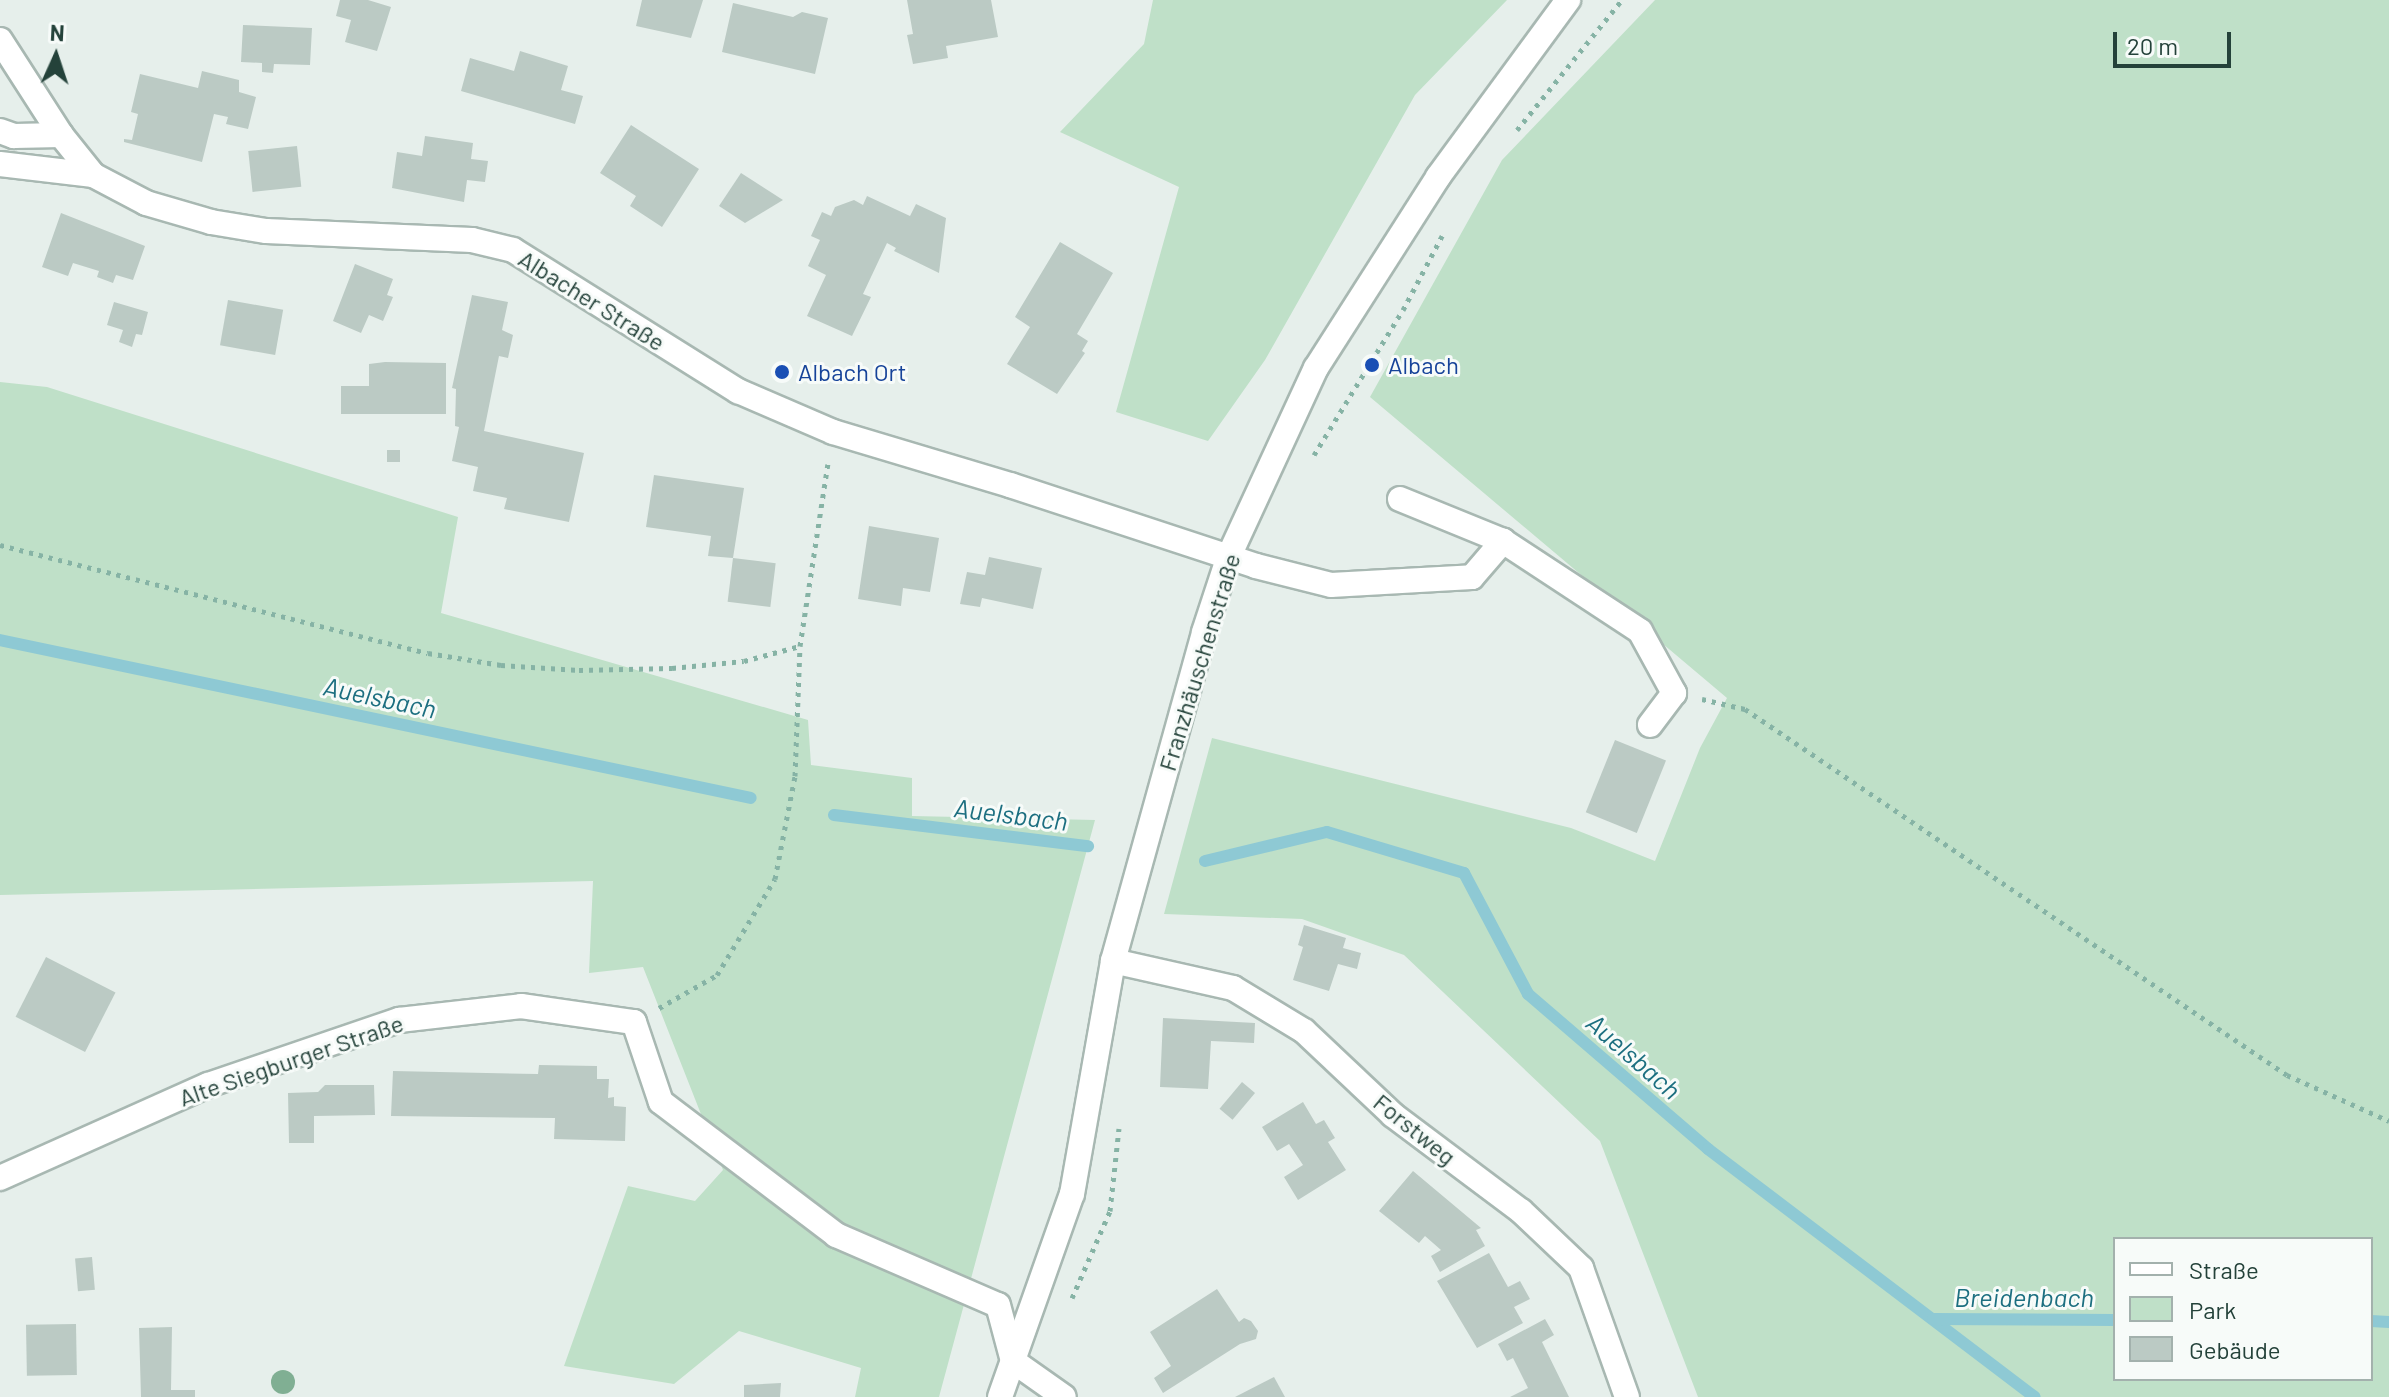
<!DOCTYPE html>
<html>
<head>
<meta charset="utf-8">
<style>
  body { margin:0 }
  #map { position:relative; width:2389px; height:1397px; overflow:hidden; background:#e6efeb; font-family:Barlow,sans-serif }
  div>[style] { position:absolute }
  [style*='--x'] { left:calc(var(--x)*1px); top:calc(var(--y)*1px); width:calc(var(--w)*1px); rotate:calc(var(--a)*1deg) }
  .green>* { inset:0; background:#bfe0c8 }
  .stream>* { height:12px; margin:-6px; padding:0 6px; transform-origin:6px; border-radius:6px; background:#8ec9d4 }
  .building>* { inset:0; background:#bbcac4; transform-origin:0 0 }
  .path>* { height:5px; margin-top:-2.5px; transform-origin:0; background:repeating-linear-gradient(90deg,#86b3a5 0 4px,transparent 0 10px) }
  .roads { filter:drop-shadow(2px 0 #a8b8b2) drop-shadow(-2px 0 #a8b8b2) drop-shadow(0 2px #a8b8b2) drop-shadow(0 -2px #a8b8b2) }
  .minor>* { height:24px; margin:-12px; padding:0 12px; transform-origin:12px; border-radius:12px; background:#fff }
  .trees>* { width:24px; height:24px; margin:-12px; border-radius:50%; background:#80af93 }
  .dots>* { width:22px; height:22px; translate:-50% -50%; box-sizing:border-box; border:4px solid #f7fbf9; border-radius:50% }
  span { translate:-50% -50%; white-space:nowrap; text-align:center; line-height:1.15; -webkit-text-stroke:6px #f7fbf9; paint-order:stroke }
  .street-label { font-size:24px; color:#24423a }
  .transit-label { font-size:24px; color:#164399 }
  .left { translate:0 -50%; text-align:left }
  .water-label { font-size:26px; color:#1c6f80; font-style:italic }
  .legend { position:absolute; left:2113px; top:1237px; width:260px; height:144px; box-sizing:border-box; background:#f7fbf9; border:2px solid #a3b1ad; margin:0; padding:10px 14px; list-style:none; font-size:24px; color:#24423a }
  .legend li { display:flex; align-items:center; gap:16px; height:40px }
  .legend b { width:40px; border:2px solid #a3b1ad }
  .north { position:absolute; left:16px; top:16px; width:80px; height:80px; -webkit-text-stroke:6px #f7fbf9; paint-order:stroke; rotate:3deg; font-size:22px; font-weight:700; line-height:32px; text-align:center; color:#24423a }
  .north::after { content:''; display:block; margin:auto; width:28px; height:36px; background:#24423a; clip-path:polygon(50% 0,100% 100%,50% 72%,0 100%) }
  .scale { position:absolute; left:2113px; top:32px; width:118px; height:36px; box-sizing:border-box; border:4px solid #24423a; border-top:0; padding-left:10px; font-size:24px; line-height:28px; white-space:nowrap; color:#24423a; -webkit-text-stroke:6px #f7fbf9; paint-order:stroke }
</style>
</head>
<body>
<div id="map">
  <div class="green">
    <div style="clip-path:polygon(1153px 0,1507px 0,1415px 95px,1265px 360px,1208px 441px,1116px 412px,1179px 187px,1060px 132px,1144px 44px)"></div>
    <div style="clip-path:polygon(evenodd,1655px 0,2389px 0,2389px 1397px,1698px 1397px,1600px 1141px,1404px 955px,1302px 919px,1164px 914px,1212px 738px,1571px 828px,1655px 861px,1700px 748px,1727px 698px,1370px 397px,1502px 160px,1655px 0,2115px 1239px,2371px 1239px,2371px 1379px,2115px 1379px,2115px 1239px)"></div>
    <div style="clip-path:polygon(0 382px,47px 387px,458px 517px,441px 613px,808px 720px,811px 765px,912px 778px,912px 816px,1095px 820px,939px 1397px,855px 1397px,861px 1368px,739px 1331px,674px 1384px,564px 1366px,628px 1186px,695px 1201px,723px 1170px,643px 967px,589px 973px,593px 881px,0 895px)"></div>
  </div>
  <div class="stream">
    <div style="--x:0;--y:640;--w:767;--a:11.88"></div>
    <div style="--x:834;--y:815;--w:256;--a:7"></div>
    <div style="--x:1205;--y:861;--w:125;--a:-13.4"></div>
    <div style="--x:1327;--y:832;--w:143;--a:16.7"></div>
    <div style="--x:1464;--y:873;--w:137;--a:62.1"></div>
    <div style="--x:1528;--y:994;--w:238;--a:40.7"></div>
    <div style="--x:1708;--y:1149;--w:410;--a:37.2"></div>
    <div style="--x:1933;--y:1319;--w:182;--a:0.3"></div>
    <div style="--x:2371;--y:1321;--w:18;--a:3"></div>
  </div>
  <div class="building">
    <div style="clip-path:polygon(340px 0,368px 0,391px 7px,377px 51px,345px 42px,351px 20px,336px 16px)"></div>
    <div style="clip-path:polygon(642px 0,703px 0,691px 38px,636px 26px)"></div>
    <div style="clip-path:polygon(907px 0,991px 0,998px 37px,946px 46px,948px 58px,913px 64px,907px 35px,913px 34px)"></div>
    <div style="clip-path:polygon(733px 3px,793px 17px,802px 12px,828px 18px,815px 74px,722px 52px)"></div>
    <div style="clip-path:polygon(243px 25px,312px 28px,310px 65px,274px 64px,273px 73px,262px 72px,262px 63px,241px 62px)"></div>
    <div style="clip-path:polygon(520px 51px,568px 66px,561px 90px,583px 96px,575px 124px,461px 91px,470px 58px,514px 71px)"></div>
    <div style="clip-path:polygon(202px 71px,239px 80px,239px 92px,256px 97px,248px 129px,226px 124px,228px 117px,214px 114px,202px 162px,124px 142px,124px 139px,132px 140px,138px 114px,131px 112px,140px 74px,198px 88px)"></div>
    <div style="clip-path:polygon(631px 125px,699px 169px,662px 227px,630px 206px,636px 196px,600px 173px)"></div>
    <div style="clip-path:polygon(425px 136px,473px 143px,471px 159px,488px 161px,485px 182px,467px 180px,464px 202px,392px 188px,397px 152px,422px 156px)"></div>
    <div style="left:297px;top:146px;width:41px;height:49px;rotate:84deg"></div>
    <div style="clip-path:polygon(741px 173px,783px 200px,745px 223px,719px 206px)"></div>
    <div style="clip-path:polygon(867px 196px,910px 216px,916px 204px,946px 218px,939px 273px,894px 251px,896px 248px,887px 243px,863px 294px,871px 297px,852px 336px,807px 316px,826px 275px,808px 266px,820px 240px,811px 236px,822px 212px,831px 216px,835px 207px,854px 200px,863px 205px)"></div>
    <div style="clip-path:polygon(61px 213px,145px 246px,133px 280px,116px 275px,113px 283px,97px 277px,99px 271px,73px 263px,68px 276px,42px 267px)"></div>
    <div style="clip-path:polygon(1060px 242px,1113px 273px,1077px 334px,1088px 341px,1082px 351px,1085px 353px,1057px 394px,1007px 364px,1030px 327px,1015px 317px)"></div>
    <div style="clip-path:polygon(355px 264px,393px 279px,387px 295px,393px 297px,383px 321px,369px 315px,361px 333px,333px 321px)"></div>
    <div style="clip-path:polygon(472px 295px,508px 302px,502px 330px,513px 335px,508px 358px,499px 356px,484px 431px,584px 453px,569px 522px,504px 509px,507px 498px,473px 491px,478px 467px,452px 461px,459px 427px,455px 426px,456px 389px,452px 388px)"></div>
    <div style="left:228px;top:300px;width:56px;height:46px;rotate:10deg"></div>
    <div style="clip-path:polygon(114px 302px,148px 312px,142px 335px,136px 334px,132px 347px,119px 342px,123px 330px,107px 325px)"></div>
    <div style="clip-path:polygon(385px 362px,446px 363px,446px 414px,341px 414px,341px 386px,369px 386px,369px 364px)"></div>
    <div style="left:387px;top:450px;width:13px;height:12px"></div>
    <div style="clip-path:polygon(654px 475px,744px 488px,733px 558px,708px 556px,711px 536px,646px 527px)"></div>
    <div style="clip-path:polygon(869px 526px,939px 538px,930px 592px,903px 588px,901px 606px,858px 599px)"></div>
    <div style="clip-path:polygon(989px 557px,1042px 568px,1033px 609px,982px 598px,980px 607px,960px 604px,967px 572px,985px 575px)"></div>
    <div style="left:733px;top:558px;width:43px;height:44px;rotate:7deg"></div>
    <div style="left:1615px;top:740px;width:55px;height:78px;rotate:22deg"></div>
    <div style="clip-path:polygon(1304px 925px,1346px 938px,1343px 948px,1361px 953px,1357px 969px,1338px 964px,1329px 991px,1293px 980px,1303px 947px,1298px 945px)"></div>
    <div style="left:46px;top:957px;width:78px;height:67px;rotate:27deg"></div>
    <div style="clip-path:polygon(1163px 1018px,1255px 1023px,1254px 1043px,1211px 1041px,1208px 1089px,1160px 1087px)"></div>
    <div style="clip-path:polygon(539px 1065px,597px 1066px,597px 1079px,609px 1079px,608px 1098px,614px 1097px,614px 1106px,626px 1107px,625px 1141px,554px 1139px,555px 1118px,391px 1116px,393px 1071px,538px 1074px)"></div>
    <div style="left:1242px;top:1082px;width:17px;height:35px;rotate:40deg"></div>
    <div style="clip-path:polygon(325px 1085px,374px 1085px,375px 1115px,314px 1116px,314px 1143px,289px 1143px,288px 1093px,318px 1092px)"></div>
    <div style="clip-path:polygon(1303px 1102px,1316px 1124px,1324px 1120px,1335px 1138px,1328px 1142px,1346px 1170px,1298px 1200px,1284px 1177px,1303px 1165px,1289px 1144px,1277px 1151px,1262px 1127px)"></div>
    <div style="clip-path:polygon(1413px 1171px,1481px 1228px,1476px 1230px,1485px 1246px,1440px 1272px,1431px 1256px,1441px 1250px,1425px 1236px,1419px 1243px,1379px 1211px)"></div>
    <div style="clip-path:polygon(1489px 1253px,1508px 1287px,1520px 1281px,1530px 1299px,1514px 1307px,1523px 1323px,1477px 1348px,1437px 1281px)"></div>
    <div style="left:92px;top:1257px;width:33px;height:17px;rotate:85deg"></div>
    <div style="clip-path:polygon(1217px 1289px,1239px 1322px,1244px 1318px,1251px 1321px,1258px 1331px,1256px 1339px,1240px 1344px,1163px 1393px,1154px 1378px,1171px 1366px,1150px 1332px)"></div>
    <div style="clip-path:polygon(1545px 1319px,1554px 1335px,1542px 1342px,1569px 1397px,1510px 1397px,1528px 1388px,1513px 1358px,1507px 1361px,1498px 1344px)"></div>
    <div style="left:76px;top:1324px;width:51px;height:50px;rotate:89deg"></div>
    <div style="clip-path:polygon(172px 1327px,171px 1390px,195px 1390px,195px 1397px,141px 1397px,139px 1328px)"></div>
    <div style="clip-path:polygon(1274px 1377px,1285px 1397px,1235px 1397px)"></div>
    <div style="clip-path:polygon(781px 1383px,780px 1397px,744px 1397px,744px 1385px)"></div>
  </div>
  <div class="path">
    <div style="--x:1517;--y:130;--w:167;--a:-51.1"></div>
    <div style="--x:1314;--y:455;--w:170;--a:-58.5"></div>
    <div style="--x:1403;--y:310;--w:84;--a:-62.2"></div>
    <div style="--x:0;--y:545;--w:441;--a:14.2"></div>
    <div style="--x:428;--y:653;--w:74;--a:9.3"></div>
    <div style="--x:501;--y:665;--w:78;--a:3.7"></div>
    <div style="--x:579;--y:670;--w:93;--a:-1.2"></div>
    <div style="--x:672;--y:668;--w:72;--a:-5.6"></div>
    <div style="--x:744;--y:661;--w:58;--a:-15"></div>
    <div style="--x:1702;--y:699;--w:44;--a:13.1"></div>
    <div style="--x:1745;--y:709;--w:654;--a:34.03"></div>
    <div style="--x:2287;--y:1075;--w:112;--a:24.3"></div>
    <div style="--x:659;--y:1008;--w:67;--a:-29.6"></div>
    <div style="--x:717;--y:975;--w:112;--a:-58.9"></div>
    <div style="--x:775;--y:879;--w:105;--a:-79"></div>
    <div style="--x:795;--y:776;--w:130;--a:-87.8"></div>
    <div style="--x:800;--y:646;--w:184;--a:-81.3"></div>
    <div style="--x:1072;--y:1298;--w:95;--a:-66.4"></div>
    <div style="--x:1110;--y:1211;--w:83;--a:-83.8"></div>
  </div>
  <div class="roads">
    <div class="minor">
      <div style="--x:0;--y:40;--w:113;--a:57.3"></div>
      <div style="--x:61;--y:135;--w:51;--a:51.3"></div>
      <div style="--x:93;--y:175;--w:60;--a:27.8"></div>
      <div style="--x:146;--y:203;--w:68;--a:16.3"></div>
      <div style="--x:211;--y:222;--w:56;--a:9.3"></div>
      <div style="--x:266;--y:231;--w:206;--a:2.5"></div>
      <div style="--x:472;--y:240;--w:42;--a:13.7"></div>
      <div style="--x:513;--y:250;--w:266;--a:32.1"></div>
      <div style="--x:738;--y:391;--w:103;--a:23.3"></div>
      <div style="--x:833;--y:432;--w:185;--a:16.7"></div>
      <div style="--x:1010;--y:485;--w:259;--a:18.2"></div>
      <div style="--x:1256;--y:566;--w:77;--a:14.2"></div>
      <div style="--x:1331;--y:585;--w:141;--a:-3.2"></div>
      <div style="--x:1472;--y:577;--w:48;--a:-49.3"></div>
      <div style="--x:0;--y:131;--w:15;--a:20"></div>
      <div style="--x:14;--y:136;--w:47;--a:-1.2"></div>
      <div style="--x:0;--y:164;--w:94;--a:6.7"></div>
      <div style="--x:1400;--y:499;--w:111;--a:22.2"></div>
      <div style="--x:1503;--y:541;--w:164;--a:33.3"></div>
      <div style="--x:1640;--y:631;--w:71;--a:61.3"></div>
      <div style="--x:1674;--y:693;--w:40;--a:127"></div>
      <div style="--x:1113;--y:961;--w:123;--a:12.7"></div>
      <div style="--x:1233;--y:988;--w:83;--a:31.2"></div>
      <div style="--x:1304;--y:1031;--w:122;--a:43.3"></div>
      <div style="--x:1393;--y:1115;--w:160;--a:36.9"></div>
      <div style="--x:1521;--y:1211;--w:83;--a:43.5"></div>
      <div style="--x:1581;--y:1268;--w:137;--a:70.4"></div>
      <div style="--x:0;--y:1178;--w:228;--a:-24.1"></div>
      <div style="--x:208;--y:1085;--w:202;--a:-18.8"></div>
      <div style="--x:399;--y:1020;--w:123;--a:-6.5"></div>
      <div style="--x:521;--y:1006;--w:114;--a:8.1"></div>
      <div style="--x:634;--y:1022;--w:84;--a:71.4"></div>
      <div style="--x:661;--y:1102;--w:220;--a:37.2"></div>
      <div style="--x:836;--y:1235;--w:176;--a:23.4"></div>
      <div style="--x:998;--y:1305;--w:58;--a:75"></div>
      <div style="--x:1013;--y:1361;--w:62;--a:35.2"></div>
      <div style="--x:1000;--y:1397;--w:215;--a:-70.5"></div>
      <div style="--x:1072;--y:1194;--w:237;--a:-80"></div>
      <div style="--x:1113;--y:961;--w:341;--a:-74.5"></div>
      <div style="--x:1204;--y:632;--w:80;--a:-71.8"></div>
      <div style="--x:1229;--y:556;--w:207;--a:-65.2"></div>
      <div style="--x:1316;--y:368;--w:227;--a:-57.4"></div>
      <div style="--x:1438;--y:177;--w:220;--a:-53.7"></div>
    </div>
  </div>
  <div class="trees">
    <div style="left:283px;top:1382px"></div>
  </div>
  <div class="dots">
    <div style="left:1372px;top:365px;background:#1a4fb4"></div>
    <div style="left:782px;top:372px;background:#1a4fb4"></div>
  </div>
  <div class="street-label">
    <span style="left:592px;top:300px;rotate:32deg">Albacher Straße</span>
    <span style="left:1199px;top:662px;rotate:-73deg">Franzhäuschenstraße</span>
    <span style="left:291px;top:1060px;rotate:-19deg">Alte Siegburger Straße</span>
    <span style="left:1415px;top:1129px;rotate:39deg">Forstweg</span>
  </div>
  <div class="transit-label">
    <span class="left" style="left:1388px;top:365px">Albach</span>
    <span class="left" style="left:798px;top:372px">Albach Ort</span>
  </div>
  <div class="water-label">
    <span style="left:380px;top:697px;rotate:12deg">Auelsbach</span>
    <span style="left:1011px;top:814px;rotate:7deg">Auelsbach</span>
    <span style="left:1634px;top:1056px;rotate:41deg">Auelsbach</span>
    <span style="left:2024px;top:1297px">Breidenbach</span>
  </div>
  <ul class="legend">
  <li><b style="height:10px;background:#fff"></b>Straße</li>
  <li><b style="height:22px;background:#bfe0c8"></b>Park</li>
  <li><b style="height:22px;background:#bbcac4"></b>Gebäude</li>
  </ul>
  <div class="north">N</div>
  <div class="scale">20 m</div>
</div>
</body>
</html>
